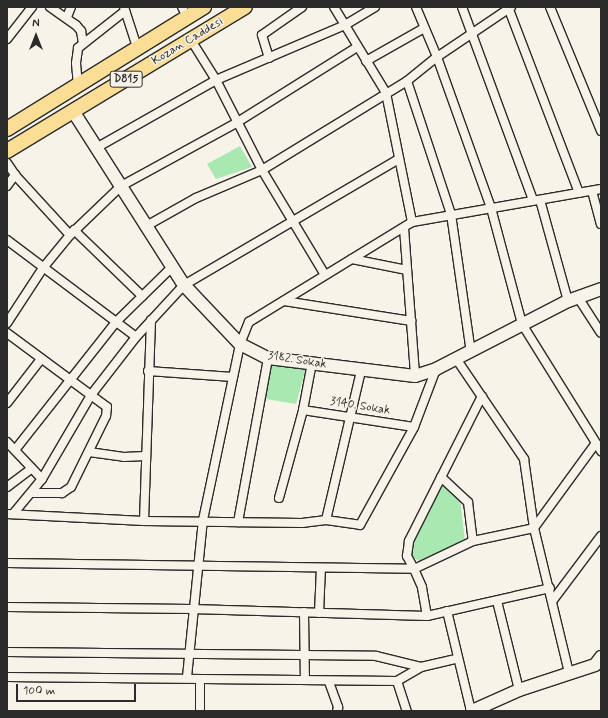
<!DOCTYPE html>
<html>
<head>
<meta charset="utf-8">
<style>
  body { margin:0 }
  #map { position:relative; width:608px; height:718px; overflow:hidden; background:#f7f3e8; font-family:Mynerve,sans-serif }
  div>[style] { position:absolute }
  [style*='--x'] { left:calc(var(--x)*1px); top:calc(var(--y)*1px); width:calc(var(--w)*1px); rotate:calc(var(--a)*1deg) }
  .green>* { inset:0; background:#a9e8b0 }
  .roads { filter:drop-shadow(1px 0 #2b2b2b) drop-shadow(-1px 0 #2b2b2b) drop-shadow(0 1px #2b2b2b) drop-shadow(0 -1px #2b2b2b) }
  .minor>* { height:8px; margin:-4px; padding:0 4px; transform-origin:4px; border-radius:4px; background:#f7f3e8 }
  .secondary>* { height:12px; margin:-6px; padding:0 6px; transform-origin:6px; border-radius:6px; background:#f7f3e8 }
  .trunk>* { height:14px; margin:-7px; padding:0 7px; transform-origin:7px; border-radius:7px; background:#fbde96 }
  span { translate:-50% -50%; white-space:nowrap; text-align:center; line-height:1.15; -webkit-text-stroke:3px #f7f3e8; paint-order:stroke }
  .shield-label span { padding:1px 3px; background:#f7f3e8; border:1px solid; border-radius:3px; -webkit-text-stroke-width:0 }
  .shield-label { font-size:11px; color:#2b2b2b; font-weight:700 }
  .street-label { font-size:12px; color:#2b2b2b }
  .frame { position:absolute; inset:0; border:8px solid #2b2b2b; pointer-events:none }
  .north { position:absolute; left:16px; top:16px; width:40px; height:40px; -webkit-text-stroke:3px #f7f3e8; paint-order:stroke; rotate:0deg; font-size:11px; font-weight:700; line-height:16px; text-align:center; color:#2b2b2b }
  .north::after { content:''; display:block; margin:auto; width:14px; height:18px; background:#2b2b2b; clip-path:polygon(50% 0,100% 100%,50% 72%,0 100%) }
  .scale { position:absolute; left:16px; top:684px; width:120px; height:18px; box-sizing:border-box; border:2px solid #2b2b2b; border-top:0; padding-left:5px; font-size:12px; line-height:14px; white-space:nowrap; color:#2b2b2b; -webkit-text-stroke:3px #f7f3e8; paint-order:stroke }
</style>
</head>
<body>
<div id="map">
  <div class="green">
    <div style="clip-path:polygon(240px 146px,252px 167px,216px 179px,207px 164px)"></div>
    <div style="clip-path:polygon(271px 363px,306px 368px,296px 404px,266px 399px,263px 395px)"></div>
    <div style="clip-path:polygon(443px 482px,460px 498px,465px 541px,423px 563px,412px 557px,412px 543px)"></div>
  </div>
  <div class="roads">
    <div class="minor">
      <div style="--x:50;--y:7;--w:32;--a:35"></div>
      <div style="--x:76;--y:25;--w:8;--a:50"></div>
      <div style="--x:81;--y:31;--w:12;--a:81"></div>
      <div style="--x:124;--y:7;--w:42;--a:72"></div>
      <div style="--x:182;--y:7;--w:11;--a:63"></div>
      <div style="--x:334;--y:7;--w:100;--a:58.8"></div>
      <div style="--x:386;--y:93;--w:132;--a:78.6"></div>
      <div style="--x:416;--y:7;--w:54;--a:67.2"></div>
      <div style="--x:437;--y:57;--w:160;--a:70.3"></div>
      <div style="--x:491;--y:208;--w:120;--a:75"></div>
      <div style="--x:522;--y:324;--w:150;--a:58.1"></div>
      <div style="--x:462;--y:7;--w:206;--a:69.8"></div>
      <div style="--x:508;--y:7;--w:199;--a:69.1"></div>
      <div style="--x:550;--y:7;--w:134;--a:67.6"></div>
      <div style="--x:67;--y:17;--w:11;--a:-68"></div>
      <div style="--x:7;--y:39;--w:41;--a:-52"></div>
      <div style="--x:191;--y:40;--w:47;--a:58"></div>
      <div style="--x:216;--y:80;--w:101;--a:62.9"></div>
      <div style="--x:262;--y:170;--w:122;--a:59"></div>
      <div style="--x:269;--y:58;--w:24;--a:-107"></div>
      <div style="--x:262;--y:35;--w:49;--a:-35"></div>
      <div style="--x:366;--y:61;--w:67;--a:-29.6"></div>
      <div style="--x:407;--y:81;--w:140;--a:71.7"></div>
      <div style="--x:451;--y:214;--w:139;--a:81.8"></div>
      <div style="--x:78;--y:86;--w:23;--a:-95"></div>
      <div style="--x:76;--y:63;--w:15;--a:-82"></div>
      <div style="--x:78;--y:48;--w:60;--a:-38.2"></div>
      <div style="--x:96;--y:148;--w:138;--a:-29.5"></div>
      <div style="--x:216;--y:80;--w:140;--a:-23.1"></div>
      <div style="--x:345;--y:25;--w:35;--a:-31"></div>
      <div style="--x:7;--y:163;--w:14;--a:56"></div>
      <div style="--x:15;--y:175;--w:81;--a:47.5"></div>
      <div style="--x:7;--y:186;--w:14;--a:-54"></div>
      <div style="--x:592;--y:191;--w:34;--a:75"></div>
      <div style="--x:540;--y:200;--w:105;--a:74.5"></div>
      <div style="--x:148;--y:225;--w:55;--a:-29.4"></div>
      <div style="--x:196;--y:198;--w:72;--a:-23"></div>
      <div style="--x:262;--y:170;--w:170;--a:-31.5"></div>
      <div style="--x:407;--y:81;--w:38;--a:-39"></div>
      <div style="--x:437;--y:57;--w:89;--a:-34"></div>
      <div style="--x:404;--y:228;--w:148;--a:85.7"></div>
      <div style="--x:74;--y:230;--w:95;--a:44.1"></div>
      <div style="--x:7;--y:240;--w:161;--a:36.9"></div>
      <div style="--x:352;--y:259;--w:56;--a:11.3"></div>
      <div style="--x:579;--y:299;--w:40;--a:57.1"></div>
      <div style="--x:284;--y:301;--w:129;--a:8.9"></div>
      <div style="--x:7;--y:323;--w:66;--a:-56.8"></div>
      <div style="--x:43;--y:268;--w:43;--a:-50.7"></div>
      <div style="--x:70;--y:235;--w:71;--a:-43.9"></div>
      <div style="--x:121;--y:186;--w:131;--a:-28.7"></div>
      <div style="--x:236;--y:123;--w:143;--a:-32.1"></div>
      <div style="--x:7;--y:333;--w:124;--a:36.5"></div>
      <div style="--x:107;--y:407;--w:9;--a:96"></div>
      <div style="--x:106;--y:416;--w:79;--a:116.2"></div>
      <div style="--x:71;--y:487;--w:11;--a:146"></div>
      <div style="--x:62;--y:493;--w:30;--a:180"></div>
      <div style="--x:457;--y:360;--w:120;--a:55.9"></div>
      <div style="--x:524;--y:459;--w:70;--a:81.8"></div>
      <div style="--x:534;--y:528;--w:149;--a:76.4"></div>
      <div style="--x:148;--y:371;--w:85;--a:4"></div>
      <div style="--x:7;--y:403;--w:56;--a:-52.3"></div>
      <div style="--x:303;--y:410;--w:112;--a:8.7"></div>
      <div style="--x:7;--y:442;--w:51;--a:46.6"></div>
      <div style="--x:15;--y:450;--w:163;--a:-51.7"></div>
      <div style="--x:116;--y:322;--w:78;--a:-44.5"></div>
      <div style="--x:89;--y:452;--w:35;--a:8"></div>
      <div style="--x:124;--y:457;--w:21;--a:-3"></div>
      <div style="--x:441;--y:477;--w:37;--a:43"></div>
      <div style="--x:468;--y:502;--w:39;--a:83"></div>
      <div style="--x:7;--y:487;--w:31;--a:-37"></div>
      <div style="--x:279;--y:498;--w:91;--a:-74.7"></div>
      <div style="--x:303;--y:410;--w:48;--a:-79.2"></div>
      <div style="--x:7;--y:514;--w:137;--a:2.9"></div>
      <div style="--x:144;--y:521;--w:158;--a:0.7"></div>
      <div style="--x:302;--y:523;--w:24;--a:-7"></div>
      <div style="--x:326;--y:520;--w:153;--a:-76.8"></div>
      <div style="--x:13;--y:514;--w:45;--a:-50.4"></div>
      <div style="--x:42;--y:479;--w:97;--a:-59.7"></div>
      <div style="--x:91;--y:395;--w:73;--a:-52.2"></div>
      <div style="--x:136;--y:337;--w:71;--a:-47.3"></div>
      <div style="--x:184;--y:285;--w:249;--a:-30.4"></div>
      <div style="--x:326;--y:520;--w:34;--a:8"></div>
      <div style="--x:360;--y:525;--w:112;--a:-61.1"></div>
      <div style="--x:414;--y:427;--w:62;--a:-69.2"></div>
      <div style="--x:144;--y:521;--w:201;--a:-88"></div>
      <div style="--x:238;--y:522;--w:167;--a:-79.6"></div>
      <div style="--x:7;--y:563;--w:407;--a:0.8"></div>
      <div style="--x:414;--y:569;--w:15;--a:-118"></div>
      <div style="--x:407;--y:556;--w:15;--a:-82"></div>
      <div style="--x:409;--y:541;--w:162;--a:-63.3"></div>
      <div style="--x:553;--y:600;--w:80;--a:-53.1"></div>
      <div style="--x:497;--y:601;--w:92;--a:76.1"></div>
      <div style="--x:7;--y:607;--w:185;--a:0.6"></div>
      <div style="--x:192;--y:609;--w:235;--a:1.7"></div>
      <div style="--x:427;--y:616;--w:126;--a:-12.8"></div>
      <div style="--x:447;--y:611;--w:103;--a:76.5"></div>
      <div style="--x:304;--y:612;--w:68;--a:89.2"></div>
      <div style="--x:319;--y:613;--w:45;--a:-87.5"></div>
      <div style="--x:427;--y:616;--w:29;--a:-100"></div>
      <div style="--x:422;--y:587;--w:20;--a:-114"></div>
      <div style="--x:414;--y:569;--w:65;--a:-25.4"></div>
      <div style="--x:473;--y:541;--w:62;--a:-12"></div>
      <div style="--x:534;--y:528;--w:105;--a:-53.9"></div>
      <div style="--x:7;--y:652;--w:369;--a:0.6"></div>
      <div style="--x:376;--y:656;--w:46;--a:13.7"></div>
      <div style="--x:421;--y:667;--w:37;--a:-13"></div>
      <div style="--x:7;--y:677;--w:390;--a:0.6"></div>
      <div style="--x:397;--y:681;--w:32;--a:72"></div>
      <div style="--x:187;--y:677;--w:158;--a:-84.2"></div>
      <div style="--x:203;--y:520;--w:180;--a:-78.1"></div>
      <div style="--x:240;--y:344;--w:24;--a:-68"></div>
      <div style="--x:249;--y:322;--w:191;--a:-31.5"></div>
      <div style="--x:412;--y:222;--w:192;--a:-9.9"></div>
      <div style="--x:200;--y:679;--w:32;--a:90"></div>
      <div style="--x:397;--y:681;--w:28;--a:-30"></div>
      <div style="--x:329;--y:682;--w:27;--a:70"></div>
      <div style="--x:338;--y:707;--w:4;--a:104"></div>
    </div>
    <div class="secondary">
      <div style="--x:73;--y:111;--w:206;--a:57.5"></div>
      <div style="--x:184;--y:285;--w:81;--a:46.5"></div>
      <div style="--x:240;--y:344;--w:31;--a:27"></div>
      <div style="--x:268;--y:358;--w:148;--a:7"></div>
      <div style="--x:415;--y:376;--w:22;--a:-18"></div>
      <div style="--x:436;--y:369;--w:148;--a:-27.3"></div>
      <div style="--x:568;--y:301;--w:35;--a:-20"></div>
      <div style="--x:472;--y:711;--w:51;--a:-24.1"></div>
      <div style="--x:519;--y:690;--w:80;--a:-18.2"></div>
      <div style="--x:595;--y:665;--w:10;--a:-53"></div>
    </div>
    <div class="trunk">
      <div style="--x:7;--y:129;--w:232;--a:-31.8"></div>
      <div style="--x:7;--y:151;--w:278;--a:-31.2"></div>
    </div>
  </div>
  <div class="shield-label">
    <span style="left:126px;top:79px">D815</span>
  </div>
  <div class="street-label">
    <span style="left:188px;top:42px;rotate:-31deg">Kozan Caddesi</span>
    <span style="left:297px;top:361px;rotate:9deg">3182. Sokak</span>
    <span style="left:360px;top:407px;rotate:9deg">3140. Sokak</span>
  </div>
  <div class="frame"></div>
  <div class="north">N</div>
  <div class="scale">100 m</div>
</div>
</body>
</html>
